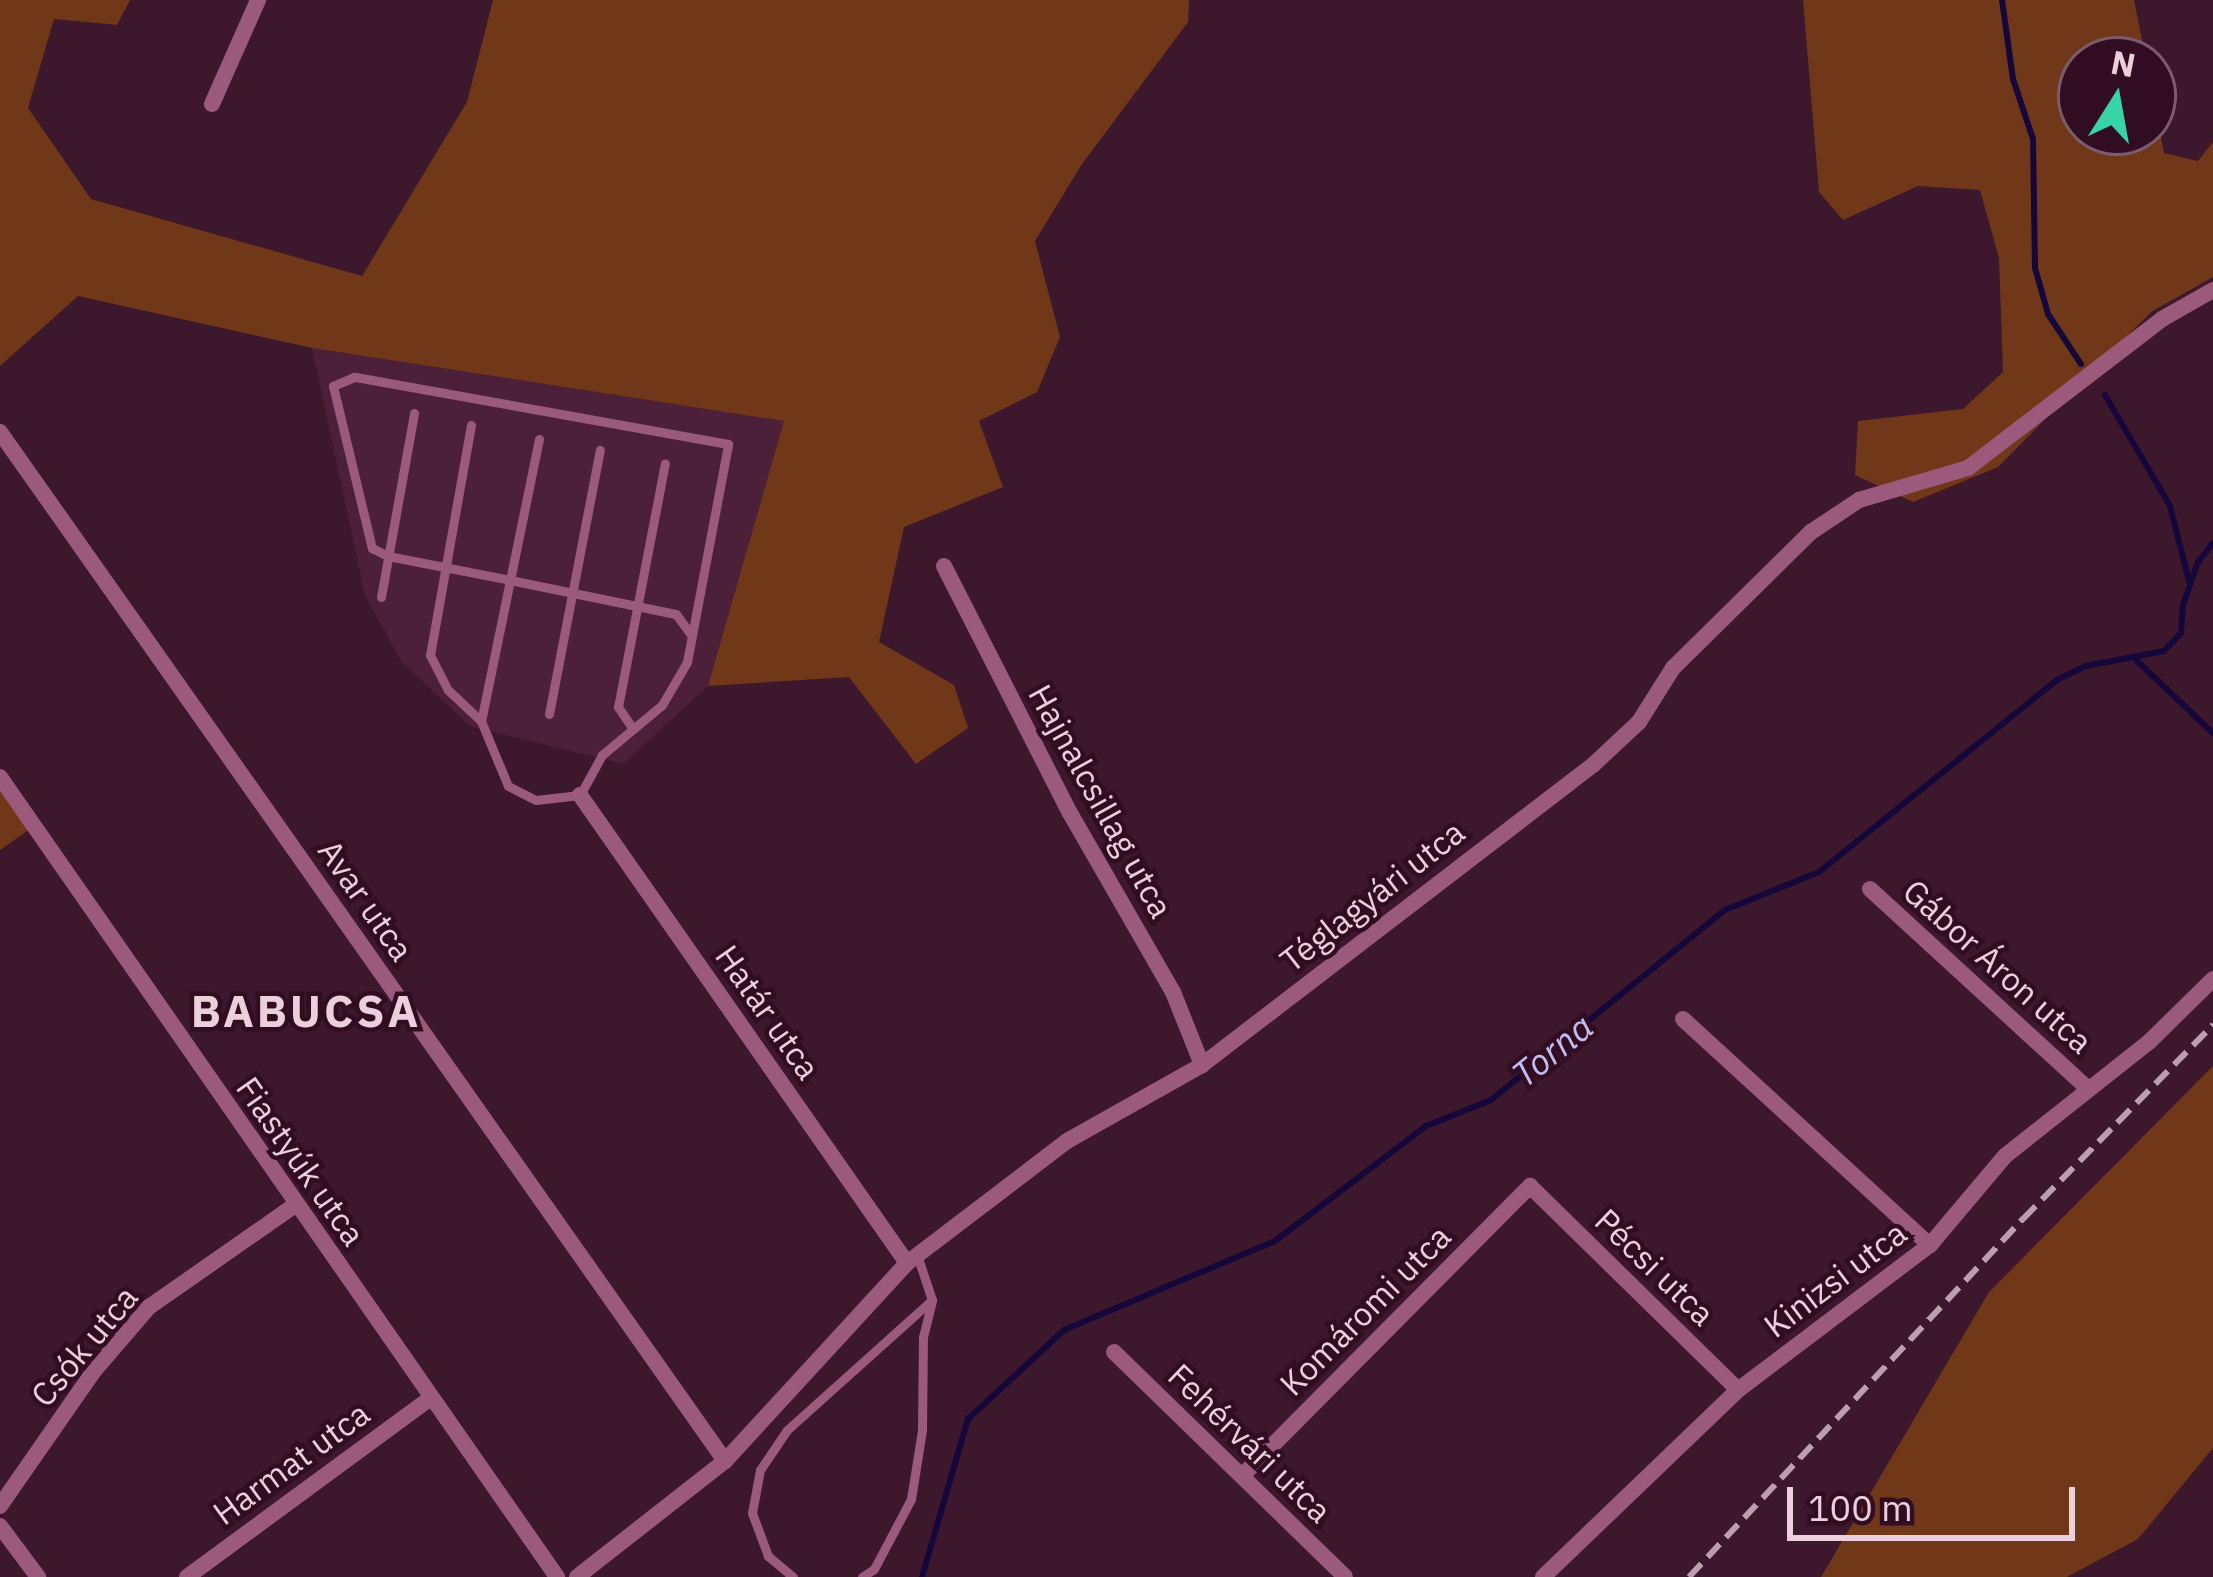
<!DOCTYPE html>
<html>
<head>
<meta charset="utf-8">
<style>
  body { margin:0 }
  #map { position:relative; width:2213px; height:1577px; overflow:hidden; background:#3d172c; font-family:"IBM Plex Sans",sans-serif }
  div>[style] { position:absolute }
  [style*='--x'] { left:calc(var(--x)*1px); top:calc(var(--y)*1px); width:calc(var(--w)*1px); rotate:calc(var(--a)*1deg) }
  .built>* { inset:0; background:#4d2039 }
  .green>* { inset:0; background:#703818 }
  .stream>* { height:6px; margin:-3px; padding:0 3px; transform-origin:3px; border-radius:3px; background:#16073b }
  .lane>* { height:9px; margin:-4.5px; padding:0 4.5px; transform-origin:4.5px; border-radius:4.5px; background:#9b5a7c }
  .street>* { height:16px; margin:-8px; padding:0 8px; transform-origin:8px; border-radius:8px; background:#9b5a7c }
  .rail>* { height:6px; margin-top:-3px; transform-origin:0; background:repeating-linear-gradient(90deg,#bc9eac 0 18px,transparent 0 27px) }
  span { translate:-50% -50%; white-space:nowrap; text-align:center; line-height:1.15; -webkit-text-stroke:9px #320d22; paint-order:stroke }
  .street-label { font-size:33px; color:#ebd0dc }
  .water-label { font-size:36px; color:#c2bdf1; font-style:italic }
  .district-label { font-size:45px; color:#ebd0dc; font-weight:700; letter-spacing:3px }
  .north { position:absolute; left:2057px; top:36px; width:120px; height:120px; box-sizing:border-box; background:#320d22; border:3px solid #7c5b6c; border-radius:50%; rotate:11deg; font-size:33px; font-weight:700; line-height:48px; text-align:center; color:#ebd0dc }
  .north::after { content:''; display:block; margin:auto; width:42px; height:54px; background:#36d4a7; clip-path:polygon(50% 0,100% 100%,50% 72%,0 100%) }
  .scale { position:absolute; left:1787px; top:1487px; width:288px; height:54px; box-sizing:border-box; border:6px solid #ebd0dc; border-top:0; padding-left:15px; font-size:36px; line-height:42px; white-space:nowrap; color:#ebd0dc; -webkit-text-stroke:9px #320d22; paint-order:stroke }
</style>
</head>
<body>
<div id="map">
  <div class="built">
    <div style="clip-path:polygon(312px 348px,785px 421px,708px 686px,623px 764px,470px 726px,401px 661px,365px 595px)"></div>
  </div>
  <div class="green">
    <div style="clip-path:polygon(0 0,130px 0,117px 25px,54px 19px,28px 108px,91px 199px,362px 276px,467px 102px,493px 0,1189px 0,1188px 22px,1082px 164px,1035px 241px,1060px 337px,1037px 392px,979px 421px,1003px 487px,904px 527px,879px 642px,954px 685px,968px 728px,916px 764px,849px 677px,708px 686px,784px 421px,312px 348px,78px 296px,0 366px)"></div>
    <div style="clip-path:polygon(1803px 0,2134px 0,2146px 60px,2081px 60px,2081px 132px,2153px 132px,2153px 97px,2164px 153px,2198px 161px,2213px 142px,2213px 277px,2151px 312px,1998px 467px,1913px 502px,1855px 475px,1858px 421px,1963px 409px,2003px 372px,1999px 258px,1980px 190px,1918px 186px,1843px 220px,1819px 192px)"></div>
    <div style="clip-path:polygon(0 782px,33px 827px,0 850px)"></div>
    <div style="clip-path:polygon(2213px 1066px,2213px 1448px,2138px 1539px,2067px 1577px,1821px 1577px,1989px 1292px)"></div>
  </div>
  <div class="stream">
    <div style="--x:2002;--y:0;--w:80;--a:82.1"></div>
    <div style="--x:2013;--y:79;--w:63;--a:71.6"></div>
    <div style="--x:2033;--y:139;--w:129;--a:89.1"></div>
    <div style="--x:2035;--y:268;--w:48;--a:74.2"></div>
    <div style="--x:2048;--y:314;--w:60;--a:56.6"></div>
    <div style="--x:2105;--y:395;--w:129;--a:59.6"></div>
    <div style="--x:2170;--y:506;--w:77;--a:75.8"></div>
    <div style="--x:2137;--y:661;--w:105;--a:43.5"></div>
    <div style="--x:922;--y:1577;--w:165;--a:-73.8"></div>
    <div style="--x:968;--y:1419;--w:131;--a:-42.8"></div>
    <div style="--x:1064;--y:1330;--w:229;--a:-22.9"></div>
    <div style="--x:1275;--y:1241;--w:190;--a:-37.3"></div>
    <div style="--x:1426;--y:1126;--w:70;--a:-21.8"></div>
    <div style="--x:1491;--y:1100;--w:301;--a:-39.1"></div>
    <div style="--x:1725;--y:910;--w:101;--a:-22"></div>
    <div style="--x:1819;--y:872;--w:306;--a:-38.9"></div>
    <div style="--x:2057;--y:680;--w:32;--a:-26"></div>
    <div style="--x:2086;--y:666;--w:79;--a:-10.9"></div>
    <div style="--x:2164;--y:651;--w:25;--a:-47"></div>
    <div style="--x:2181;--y:633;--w:28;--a:-86"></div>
    <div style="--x:2183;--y:605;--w:46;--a:-70.8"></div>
    <div style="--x:2198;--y:562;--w:24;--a:-52"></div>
  </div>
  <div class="lane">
    <div style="--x:471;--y:425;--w:234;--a:100.1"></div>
    <div style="--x:430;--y:655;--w:39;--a:63"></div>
    <div style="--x:448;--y:690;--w:45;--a:43.2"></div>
    <div style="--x:539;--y:439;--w:288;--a:101.6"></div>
    <div style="--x:481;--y:721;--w:70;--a:67.4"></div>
    <div style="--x:508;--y:786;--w:31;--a:27"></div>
    <div style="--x:536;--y:800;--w:44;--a:-6.5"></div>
    <div style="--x:580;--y:795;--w:46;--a:-61.2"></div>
    <div style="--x:602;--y:755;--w:78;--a:-39.8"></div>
    <div style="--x:662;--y:705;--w:50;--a:-59.8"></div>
    <div style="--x:687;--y:662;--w:222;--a:-79.3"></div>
    <div style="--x:728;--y:444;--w:380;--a:-169.8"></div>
    <div style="--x:354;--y:377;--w:23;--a:157"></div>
    <div style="--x:333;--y:386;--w:167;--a:76.5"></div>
    <div style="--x:372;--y:548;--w:18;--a:27"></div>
    <div style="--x:388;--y:556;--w:124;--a:11.1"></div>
    <div style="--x:510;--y:580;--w:169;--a:11.6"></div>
    <div style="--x:676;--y:614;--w:27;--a:54"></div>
    <div style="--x:381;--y:597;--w:187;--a:-79.8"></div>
    <div style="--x:549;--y:714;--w:269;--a:-79.1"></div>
    <div style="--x:633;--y:729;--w:27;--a:-124"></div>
    <div style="--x:618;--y:707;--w:248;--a:-79.1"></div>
    <div style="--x:793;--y:1577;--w:33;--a:-140"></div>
    <div style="--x:768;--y:1556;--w:46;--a:-110.4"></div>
    <div style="--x:752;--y:1513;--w:44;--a:-79.5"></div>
    <div style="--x:760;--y:1470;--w:48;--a:-56"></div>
    <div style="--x:787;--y:1430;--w:195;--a:-41.9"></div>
    <div style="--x:862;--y:1577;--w:14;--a:-34"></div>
    <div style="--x:874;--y:1569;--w:79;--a:-62.1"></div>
    <div style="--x:911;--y:1499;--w:70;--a:-80.9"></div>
    <div style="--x:922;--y:1430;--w:93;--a:-89.4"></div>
    <div style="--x:923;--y:1337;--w:38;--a:-76"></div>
    <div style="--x:932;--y:1300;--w:47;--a:-108.4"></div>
  </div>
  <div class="street">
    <div style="--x:212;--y:104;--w:114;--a:-66.1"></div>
    <div style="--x:0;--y:432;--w:1259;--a:54.83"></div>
    <div style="--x:944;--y:566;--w:277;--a:63"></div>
    <div style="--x:1070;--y:813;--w:207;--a:60.1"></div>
    <div style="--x:1173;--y:992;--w:79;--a:68.3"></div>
    <div style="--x:0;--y:777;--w:975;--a:55.15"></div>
    <div style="--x:580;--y:795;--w:571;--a:55.06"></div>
    <div style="--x:1870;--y:889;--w:293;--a:42.5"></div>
    <div style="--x:1683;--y:1019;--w:335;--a:42.5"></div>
    <div style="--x:1114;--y:1352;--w:322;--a:44.2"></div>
    <div style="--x:1242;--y:1476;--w:409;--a:-45.2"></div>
    <div style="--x:1530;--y:1186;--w:291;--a:44.4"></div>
    <div style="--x:0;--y:1506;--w:163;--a:-55.2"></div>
    <div style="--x:93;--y:1372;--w:86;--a:-49.3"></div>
    <div style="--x:149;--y:1307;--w:178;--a:-34.9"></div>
    <div style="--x:0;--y:1526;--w:64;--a:53.3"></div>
    <div style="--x:187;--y:1577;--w:303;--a:-36.3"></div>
    <div style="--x:577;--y:1577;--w:188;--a:-38.1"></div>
    <div style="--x:725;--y:1461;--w:269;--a:-47.4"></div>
    <div style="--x:907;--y:1263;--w:201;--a:-37.3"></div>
    <div style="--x:1067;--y:1141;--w:155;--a:-29.4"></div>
    <div style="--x:1202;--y:1065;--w:494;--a:-37.5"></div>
    <div style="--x:1594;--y:764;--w:62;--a:-43"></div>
    <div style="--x:1639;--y:722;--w:64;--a:-57.8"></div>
    <div style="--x:1673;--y:668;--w:194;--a:-44.6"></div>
    <div style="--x:1811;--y:532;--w:58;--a:-33.7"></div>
    <div style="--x:1859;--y:500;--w:114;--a:-16.4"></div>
    <div style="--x:1968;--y:468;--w:245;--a:-37.5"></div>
    <div style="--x:2162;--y:319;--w:59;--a:-29.6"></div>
    <div style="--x:1543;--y:1577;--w:270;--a:-43.8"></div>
    <div style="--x:1738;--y:1390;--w:241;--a:-37.1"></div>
    <div style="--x:1930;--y:1245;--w:116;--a:-49.9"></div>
    <div style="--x:2005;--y:1156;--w:184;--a:-38.4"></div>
    <div style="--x:2149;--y:1042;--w:90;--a:-44.5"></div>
  </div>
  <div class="rail">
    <div style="--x:1689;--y:1577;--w:490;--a:-47"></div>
    <div style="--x:2023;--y:1219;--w:272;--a:-45.6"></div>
  </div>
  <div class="street-label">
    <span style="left:1101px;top:801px;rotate:61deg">Hajnalcsillag utca</span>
    <span style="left:1372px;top:896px;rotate:-38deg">Téglagyári utca</span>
    <span style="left:366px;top:900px;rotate:55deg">Avar utca</span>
    <span style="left:1998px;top:966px;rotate:42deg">Gábor Áron utca</span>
    <span style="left:768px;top:1012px;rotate:55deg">Határ utca</span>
    <span style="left:301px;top:1161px;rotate:55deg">Fiastyúk utca</span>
    <span style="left:1655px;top:1267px;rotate:44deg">Pécsi utca</span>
    <span style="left:1835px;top:1279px;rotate:-37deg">Kinizsi utca</span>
    <span style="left:1365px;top:1310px;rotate:-45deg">Komáromi utca</span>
    <span style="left:84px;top:1346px;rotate:-50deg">Csók utca</span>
    <span style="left:1250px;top:1443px;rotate:44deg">Fehérvári utca</span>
    <span style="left:291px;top:1463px;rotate:-36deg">Harmat utca</span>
  </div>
  <div class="water-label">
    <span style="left:1552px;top:1050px;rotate:-39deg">Torna</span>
  </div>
  <div class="district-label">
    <span style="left:306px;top:1011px">BABUCSA</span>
  </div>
  <div class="north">N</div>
  <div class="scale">100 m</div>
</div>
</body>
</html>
